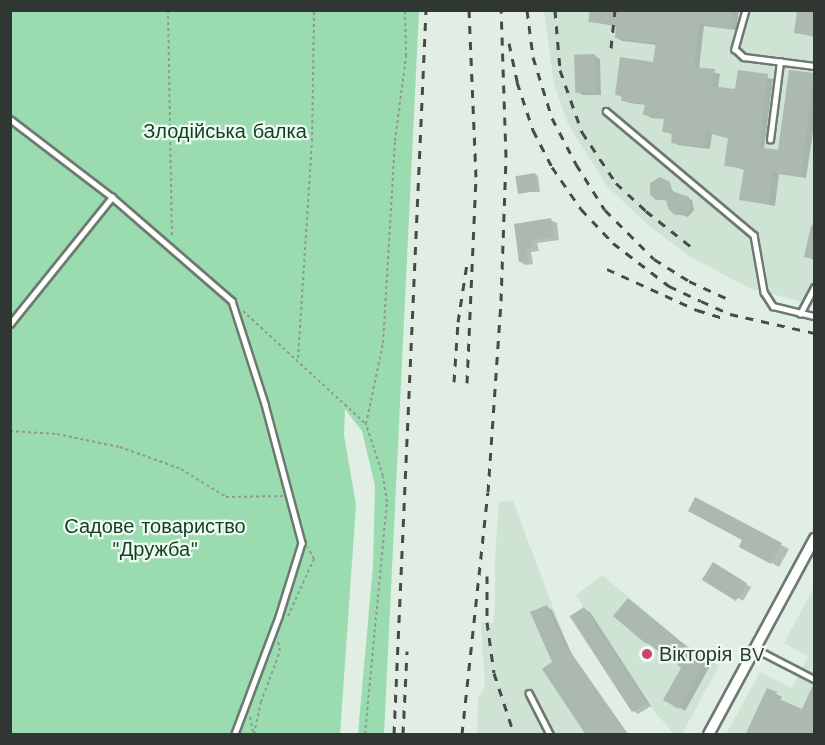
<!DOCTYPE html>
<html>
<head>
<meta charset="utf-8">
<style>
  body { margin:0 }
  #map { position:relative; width:825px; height:745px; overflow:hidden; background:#e0eee4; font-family:"Work Sans",sans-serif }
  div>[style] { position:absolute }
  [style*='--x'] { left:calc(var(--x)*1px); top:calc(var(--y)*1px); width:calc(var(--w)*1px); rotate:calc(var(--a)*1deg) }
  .built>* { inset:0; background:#cfe3d5 }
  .green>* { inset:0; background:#9adbaf }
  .shadow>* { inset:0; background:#0003; transform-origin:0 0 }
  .building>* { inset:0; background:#abb9af; transform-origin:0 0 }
  .path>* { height:2px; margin-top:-1px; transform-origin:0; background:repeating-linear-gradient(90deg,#909a93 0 3px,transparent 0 6px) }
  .roads { filter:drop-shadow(2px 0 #6d7a71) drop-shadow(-2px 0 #6d7a71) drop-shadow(0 2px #6d7a71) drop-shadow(0 -2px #6d7a71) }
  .service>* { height:4.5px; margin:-2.25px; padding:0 2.25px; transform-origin:2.25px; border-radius:2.25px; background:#fff }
  .minor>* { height:9px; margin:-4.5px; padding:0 4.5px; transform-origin:4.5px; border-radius:4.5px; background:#fff }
  .rail>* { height:3px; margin-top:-1.5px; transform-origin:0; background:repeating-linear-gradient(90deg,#454c48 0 8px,transparent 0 16px) }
  .dots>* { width:16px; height:16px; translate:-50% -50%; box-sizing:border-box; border:3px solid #edfcf1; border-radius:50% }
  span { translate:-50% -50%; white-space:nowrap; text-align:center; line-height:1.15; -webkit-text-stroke:4.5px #edfcf1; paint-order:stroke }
  .park-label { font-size:20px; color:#153d25 }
  .poi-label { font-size:20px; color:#303632 }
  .left { translate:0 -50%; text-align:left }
  .frame { position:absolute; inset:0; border:12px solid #303632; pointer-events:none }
</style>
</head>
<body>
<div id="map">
  <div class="built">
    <div style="clip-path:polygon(544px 11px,814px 11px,814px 305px,749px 288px,689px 256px,647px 224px,607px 186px,568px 124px,554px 84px)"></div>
    <div style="clip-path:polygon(513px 501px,569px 650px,627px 734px,477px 734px,478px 698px,485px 687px,481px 622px,493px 623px,495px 608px,495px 557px,499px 502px)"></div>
    <div style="clip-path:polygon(602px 575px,681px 641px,719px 666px,682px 734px,674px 734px,647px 703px,632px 712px,570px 616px,584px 607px,576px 595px)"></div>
    <div style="clip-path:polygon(814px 587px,814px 734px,726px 734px,760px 672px,792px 688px,808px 656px,784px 643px)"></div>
  </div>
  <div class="green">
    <div style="clip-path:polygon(10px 11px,419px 11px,384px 734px,358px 734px,373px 565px,375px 486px,362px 431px,345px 409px,344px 435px,356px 505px,340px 734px,11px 734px)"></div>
  </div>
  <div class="shadow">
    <div style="clip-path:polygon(591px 10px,739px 10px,736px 30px,704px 26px,699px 69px,720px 74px,718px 88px,736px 91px,739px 72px,773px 79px,764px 149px,779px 151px,790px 72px,814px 74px,814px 125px,806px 178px,779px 174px,775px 206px,741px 200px,745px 170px,726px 165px,730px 139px,712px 134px,710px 149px,678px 145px,672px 142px,673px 135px,664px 131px,666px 119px,651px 118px,645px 114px,646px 105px,629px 103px,617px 94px,655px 63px,657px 45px,622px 41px,617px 38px,618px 27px,590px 21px)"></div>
    <div style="clip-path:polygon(798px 10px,814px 10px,814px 37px,795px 32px)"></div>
    <div style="clip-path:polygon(595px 56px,600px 59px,601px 95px,583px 95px,577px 92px)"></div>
    <div style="clip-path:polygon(535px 174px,538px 176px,540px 192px,519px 192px)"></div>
    <div style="clip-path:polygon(666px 180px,675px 194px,692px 200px,694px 210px,688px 217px,677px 214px,668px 201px,657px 199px)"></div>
    <div style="clip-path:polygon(814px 218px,814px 260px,805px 256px)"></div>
    <div style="clip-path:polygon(551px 220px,557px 223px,559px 240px,537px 243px,539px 251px,531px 252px,533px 264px,526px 265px,520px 262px,515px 225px)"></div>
    <div style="clip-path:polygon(696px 499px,789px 549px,779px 567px,741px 546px,744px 540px)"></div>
    <div style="left:713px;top:565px;width:44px;height:16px;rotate:30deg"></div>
    <div style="clip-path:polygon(634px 603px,697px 655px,711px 664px,685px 711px,665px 699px,683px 667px,669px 654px,667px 656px,646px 642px)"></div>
    <div style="clip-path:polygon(547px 607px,552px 610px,572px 654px,628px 734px,588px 734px,554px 663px)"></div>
    <div style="clip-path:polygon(584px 609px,590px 612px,651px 706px,638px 714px,633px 711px)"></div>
    <div style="clip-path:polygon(776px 694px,782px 697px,780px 701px,803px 711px,810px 696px,814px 698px,814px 734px,747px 734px)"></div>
  </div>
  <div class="building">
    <div style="clip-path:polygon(590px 10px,733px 10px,731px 28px,699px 24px,694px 67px,715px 69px,712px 86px,735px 89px,738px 70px,768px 74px,759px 147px,778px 150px,789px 70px,814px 73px,801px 176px,773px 172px,769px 204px,739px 200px,744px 168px,724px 166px,728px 138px,706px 132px,704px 147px,671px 143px,672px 133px,662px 132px,664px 118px,643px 115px,645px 104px,621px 101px,622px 96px,615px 95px,620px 57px,653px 62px,656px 43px,615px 38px,616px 25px,588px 22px)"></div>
    <div style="clip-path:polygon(797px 10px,814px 10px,814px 36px,794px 33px)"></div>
    <div style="left:595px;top:54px;width:38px;height:21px;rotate:88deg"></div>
    <div style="left:535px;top:173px;width:18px;height:20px;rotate:81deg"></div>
    <div style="clip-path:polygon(660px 177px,670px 182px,672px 191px,689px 197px,691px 207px,687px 214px,675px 215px,669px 210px,666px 200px,656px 200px,650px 195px,650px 183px)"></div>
    <div style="clip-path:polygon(551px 218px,554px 237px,532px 240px,533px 248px,526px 249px,528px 261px,519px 262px,514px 224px)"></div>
    <div style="clip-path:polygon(811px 226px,814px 226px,814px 259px,804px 257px)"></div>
    <div style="clip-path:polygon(695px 497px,782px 543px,771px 564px,739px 547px,742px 540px,688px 511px)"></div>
    <div style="left:713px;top:562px;width:40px;height:21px;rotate:32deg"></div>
    <div style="clip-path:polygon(628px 598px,680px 643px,706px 659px,679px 709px,663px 700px,681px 668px,663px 651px,661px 654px,650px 644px,645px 643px,613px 616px)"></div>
    <div style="clip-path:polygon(547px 605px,567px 652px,569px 650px,627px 735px,586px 735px,542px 669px,552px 662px,530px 612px)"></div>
    <div style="left:584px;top:607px;width:114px;height:17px;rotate:57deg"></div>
    <div style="clip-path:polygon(814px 683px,814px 735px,745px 735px,767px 688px,777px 692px,775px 697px,802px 709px)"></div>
  </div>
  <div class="path">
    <div style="--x:168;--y:10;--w:228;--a:89"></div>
    <div style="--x:243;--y:311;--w:166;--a:42.6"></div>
    <div style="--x:298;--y:358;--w:217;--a:-86.3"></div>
    <div style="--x:312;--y:141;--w:131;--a:-89.1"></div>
    <div style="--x:10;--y:431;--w:47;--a:3.7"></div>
    <div style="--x:57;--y:434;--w:64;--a:11.7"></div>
    <div style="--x:120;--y:447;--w:65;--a:19.8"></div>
    <div style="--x:181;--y:469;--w:53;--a:31.9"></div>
    <div style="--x:226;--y:497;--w:58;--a:-1"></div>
    <div style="--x:288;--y:616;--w:63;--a:-65.5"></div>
    <div style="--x:314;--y:559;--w:13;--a:-117"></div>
    <div style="--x:250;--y:717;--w:15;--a:79"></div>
    <div style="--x:254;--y:734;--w:33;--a:-78"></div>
    <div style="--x:261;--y:702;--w:54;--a:-69.6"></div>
    <div style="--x:280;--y:651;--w:10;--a:-101"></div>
    <div style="--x:365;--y:734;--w:233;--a:-84.6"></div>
    <div style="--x:387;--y:502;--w:26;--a:-99"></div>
    <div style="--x:383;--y:476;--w:55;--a:-108.1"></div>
    <div style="--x:366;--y:424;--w:83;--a:-78.1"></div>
    <div style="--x:383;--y:343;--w:202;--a:-86.6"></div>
    <div style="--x:395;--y:141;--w:86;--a:-82.6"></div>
    <div style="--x:406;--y:56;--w:46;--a:-91.2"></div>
  </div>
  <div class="roads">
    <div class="service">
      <div style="--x:746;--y:10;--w:41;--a:105.8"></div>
      <div style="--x:735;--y:49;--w:12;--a:42"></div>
      <div style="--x:744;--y:57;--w:71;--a:7.3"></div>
      <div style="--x:606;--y:111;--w:193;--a:40"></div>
      <div style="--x:754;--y:235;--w:58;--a:80"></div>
      <div style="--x:764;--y:292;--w:17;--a:57"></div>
      <div style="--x:773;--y:306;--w:42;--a:13.7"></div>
      <div style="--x:10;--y:119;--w:128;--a:37.4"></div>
      <div style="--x:112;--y:197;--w:159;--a:40.9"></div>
      <div style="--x:232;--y:301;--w:108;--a:72.2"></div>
      <div style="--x:265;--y:404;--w:144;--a:75.1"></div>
      <div style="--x:302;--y:543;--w:77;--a:107.3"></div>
      <div style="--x:279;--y:617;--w:125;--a:110.6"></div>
      <div style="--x:770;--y:140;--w:79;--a:-82.7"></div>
      <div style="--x:800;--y:314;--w:30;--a:-62"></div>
      <div style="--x:10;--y:324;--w:163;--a:-51.2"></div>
      <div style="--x:754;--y:648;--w:68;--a:27.3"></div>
      <div style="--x:529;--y:693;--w:46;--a:62.9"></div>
    </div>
    <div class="minor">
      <div style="--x:708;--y:734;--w:223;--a:-61.6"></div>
    </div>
  </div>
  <div class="rail">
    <div style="--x:527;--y:10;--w:47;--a:82.7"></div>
    <div style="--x:533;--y:57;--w:64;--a:72.7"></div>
    <div style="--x:552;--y:118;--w:52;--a:62.4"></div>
    <div style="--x:576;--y:164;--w:54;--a:57.8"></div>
    <div style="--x:605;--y:210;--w:69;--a:45"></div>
    <div style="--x:654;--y:259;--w:41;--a:32.2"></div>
    <div style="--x:689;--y:281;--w:45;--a:24.9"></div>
    <div style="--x:555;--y:10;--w:60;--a:85.2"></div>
    <div style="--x:560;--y:70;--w:66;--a:70.5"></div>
    <div style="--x:582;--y:132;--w:61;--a:56.3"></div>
    <div style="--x:616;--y:183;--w:41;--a:43"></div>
    <div style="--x:646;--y:211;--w:61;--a:38.4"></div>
    <div style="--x:509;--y:43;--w:40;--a:78"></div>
    <div style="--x:517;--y:82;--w:51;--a:71.6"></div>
    <div style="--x:533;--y:130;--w:42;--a:62.8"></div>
    <div style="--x:552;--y:167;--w:51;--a:55.4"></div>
    <div style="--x:581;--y:209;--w:47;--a:46.7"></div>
    <div style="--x:613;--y:243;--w:71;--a:37.5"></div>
    <div style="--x:669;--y:286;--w:35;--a:25"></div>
    <div style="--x:701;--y:301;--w:32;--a:24"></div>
    <div style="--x:730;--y:314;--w:86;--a:12.7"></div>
    <div style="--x:611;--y:48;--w:38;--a:-84"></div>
    <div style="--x:607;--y:269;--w:99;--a:24.5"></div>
    <div style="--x:697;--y:310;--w:27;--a:17"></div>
    <div style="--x:454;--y:382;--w:60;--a:-86.2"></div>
    <div style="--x:458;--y:322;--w:60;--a:-81.3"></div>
    <div style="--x:467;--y:383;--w:206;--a:-87.5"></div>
    <div style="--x:476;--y:177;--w:167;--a:-92.4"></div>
    <div style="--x:487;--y:576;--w:46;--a:90"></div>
    <div style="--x:487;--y:622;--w:51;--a:82.2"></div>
    <div style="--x:494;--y:673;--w:64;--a:71.8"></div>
    <div style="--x:394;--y:734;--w:725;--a:-87.47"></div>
    <div style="--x:403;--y:734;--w:83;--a:-87.2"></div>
    <div style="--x:462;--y:734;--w:243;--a:-83.9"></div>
    <div style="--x:488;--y:492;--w:191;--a:-86.1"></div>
    <div style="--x:501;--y:301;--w:144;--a:-88"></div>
    <div style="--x:506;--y:157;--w:147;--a:-91.9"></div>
  </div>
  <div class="dots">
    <div style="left:647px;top:654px;background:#cd406f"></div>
  </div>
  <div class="park-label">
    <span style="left:225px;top:131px">Злодійська балка</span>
    <span style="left:155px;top:538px">Садове товариство<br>"Дружба"</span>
  </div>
  <div class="poi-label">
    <span class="left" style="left:659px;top:654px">Вікторія BV</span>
  </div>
  <div class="frame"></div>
</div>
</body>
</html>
